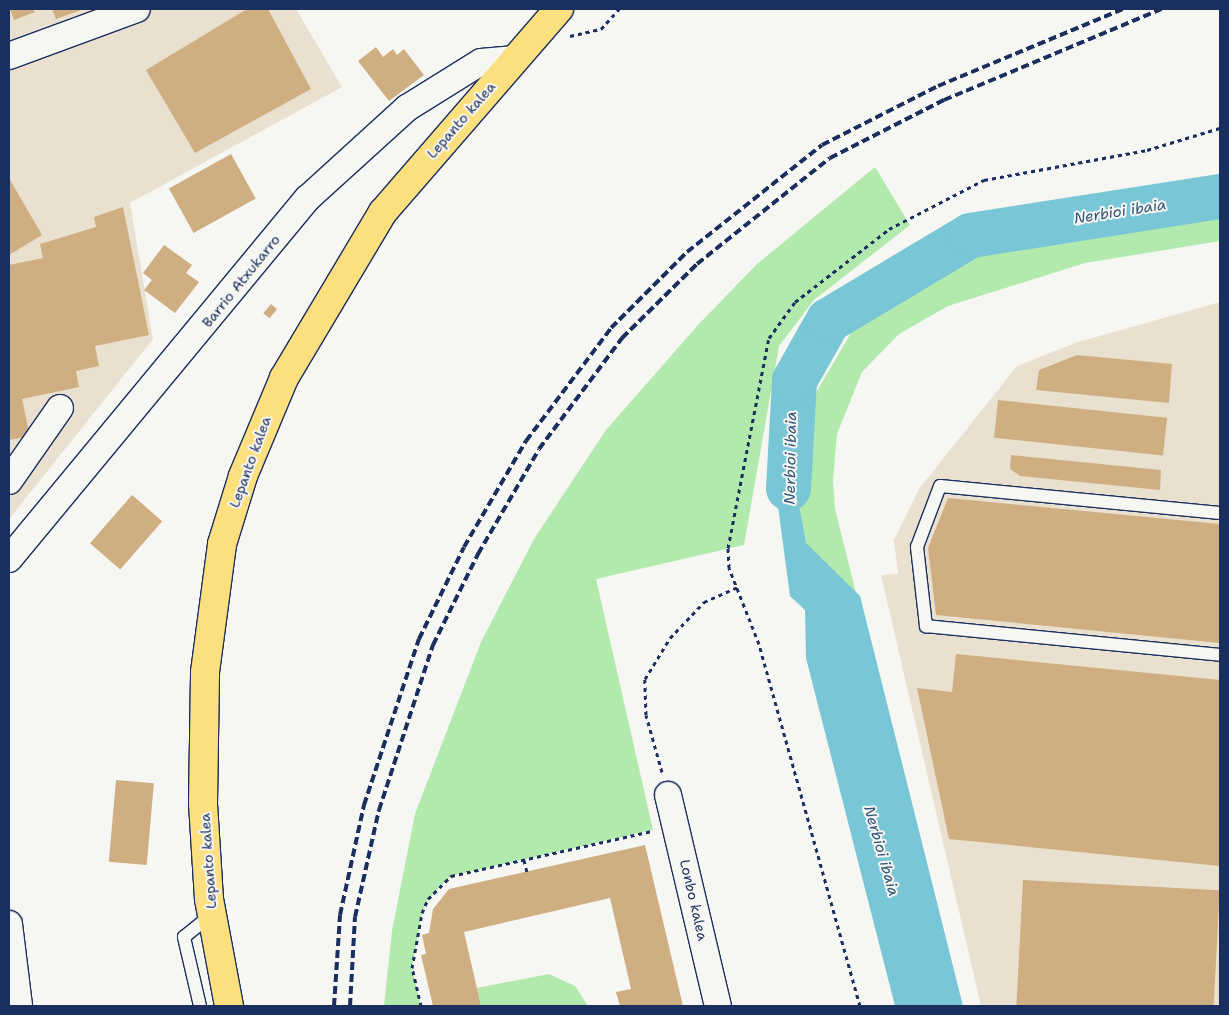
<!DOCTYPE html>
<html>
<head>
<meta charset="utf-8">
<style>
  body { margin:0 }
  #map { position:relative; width:1229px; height:1015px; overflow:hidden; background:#f6f6f2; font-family:"Shantell Sans",sans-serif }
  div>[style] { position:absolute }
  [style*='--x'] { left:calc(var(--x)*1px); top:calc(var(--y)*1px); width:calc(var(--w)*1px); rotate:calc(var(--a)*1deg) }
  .built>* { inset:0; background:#eae0d0 }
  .green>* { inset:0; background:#b2eaad }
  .water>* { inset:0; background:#78c6d6 }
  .river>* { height:45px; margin:-22.5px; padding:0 22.5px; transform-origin:22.5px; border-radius:22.5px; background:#78c6d6 }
  .building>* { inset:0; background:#cfae82; transform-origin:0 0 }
  .path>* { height:3px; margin-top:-1.5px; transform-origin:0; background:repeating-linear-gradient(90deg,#1b2f5e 0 4px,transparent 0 8px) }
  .roads { filter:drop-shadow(1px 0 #1b2f5e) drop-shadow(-1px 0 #1b2f5e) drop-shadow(0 1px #1b2f5e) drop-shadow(0 -1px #1b2f5e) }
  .lane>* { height:12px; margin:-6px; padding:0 6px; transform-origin:6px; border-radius:6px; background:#f6f6f2 }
  .street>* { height:26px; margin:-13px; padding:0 13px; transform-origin:13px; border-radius:13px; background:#f6f6f2 }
  .primary>* { height:28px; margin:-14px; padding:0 14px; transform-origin:14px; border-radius:14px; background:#fce080 }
  .rail>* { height:4px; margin-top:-2px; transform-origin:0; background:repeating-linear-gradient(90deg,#1b2f5e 0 8px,transparent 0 12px) }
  span { translate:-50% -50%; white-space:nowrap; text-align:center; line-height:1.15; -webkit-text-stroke:4px #f6f6f2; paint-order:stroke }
  .street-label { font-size:14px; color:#1b2f5e }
  .water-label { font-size:15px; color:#32557c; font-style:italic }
  .frame { position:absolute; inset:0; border:10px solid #1b2f5e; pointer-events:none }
</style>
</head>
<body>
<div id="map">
  <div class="built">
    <div style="clip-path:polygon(9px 9px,296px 9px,342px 87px,130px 203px,153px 339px,9px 519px)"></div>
    <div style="clip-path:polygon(1220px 302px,1220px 1006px,981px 1006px,881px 575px,898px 574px,894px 540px,919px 489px,1017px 366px,1075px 343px)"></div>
  </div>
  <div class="green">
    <div style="clip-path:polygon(875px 167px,910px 225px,814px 300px,779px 346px,744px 545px,596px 579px,653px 830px,451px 876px,428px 899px,422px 913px,412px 968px,421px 1006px,384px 1006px,392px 931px,415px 814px,481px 642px,534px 539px,606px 430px,698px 325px,757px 264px)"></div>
    <div style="clip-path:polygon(1220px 200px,1220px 241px,1085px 263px,948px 306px,899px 334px,862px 372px,837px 434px,833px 481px,835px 509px,888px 721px,794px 552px,807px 408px,868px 304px,990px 242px)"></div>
    <div style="clip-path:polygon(549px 974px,575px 986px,588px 1006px,481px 1006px,477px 988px)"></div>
  </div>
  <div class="water">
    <div style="clip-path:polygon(781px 420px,804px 433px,798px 500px,806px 543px,860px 596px,963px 1006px,895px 1006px,806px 658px,805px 610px,790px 596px,777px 499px)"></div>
  </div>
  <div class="river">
    <div style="--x:788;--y:488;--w:108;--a:-86.8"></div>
    <div style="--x:794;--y:380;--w:69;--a:-60.5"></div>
    <div style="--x:828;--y:320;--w:165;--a:-30.9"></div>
    <div style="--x:970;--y:235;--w:253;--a:-8.9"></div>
  </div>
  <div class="building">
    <div style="clip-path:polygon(10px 9px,33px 9px,35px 12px,14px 20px)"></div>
    <div style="clip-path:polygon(52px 9px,84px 9px,56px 19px)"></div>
    <div style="clip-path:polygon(247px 9px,268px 9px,311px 89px,195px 153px,146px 70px)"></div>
    <div style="clip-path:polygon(376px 47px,383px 57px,393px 49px,397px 55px,404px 49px,424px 75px,389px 101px,358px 61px)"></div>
    <div style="left:231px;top:154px;width:51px;height:71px;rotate:61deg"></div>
    <div style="clip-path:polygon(9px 178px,42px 235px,9px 255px)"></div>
    <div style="clip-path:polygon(123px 207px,149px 335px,95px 346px,99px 366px,76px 371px,79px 387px,22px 399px,30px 436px,9px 440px,9px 265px,43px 258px,40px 244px,96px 227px,94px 217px)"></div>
    <div style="clip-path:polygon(164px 245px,192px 265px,186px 273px,199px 282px,175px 313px,144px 290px,152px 280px,143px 273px)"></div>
    <div style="left:271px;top:304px;width:8px;height:12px;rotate:40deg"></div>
    <div style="clip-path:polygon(1077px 355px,1172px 364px,1169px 403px,1036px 390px,1039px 370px)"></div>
    <div style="left:998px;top:400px;width:170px;height:38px;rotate:6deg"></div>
    <div style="clip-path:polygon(1011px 455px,1161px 470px,1160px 490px,1020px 476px,1010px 469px)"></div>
    <div style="left:132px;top:495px;width:40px;height:64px;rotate:41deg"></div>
    <div style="clip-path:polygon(948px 498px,1220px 524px,1220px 643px,936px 615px,928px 548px)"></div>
    <div style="clip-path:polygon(956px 654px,1220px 680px,1220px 866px,949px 839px,917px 688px,952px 692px)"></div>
    <div style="left:116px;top:780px;width:38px;height:82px;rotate:5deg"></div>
    <div style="clip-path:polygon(645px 845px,683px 1006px,620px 1006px,616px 992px,631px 989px,610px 898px,464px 932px,481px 1006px,433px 1006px,421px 955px,426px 954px,422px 935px,429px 933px,433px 909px,449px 889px)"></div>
    <div style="left:1023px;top:880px;width:197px;height:126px;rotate:3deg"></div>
  </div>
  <div class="path">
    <div style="--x:570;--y:36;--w:32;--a:-13"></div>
    <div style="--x:601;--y:29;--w:27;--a:-48"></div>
    <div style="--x:662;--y:772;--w:59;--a:-105.7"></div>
    <div style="--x:646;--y:715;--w:36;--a:-92"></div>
    <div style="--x:645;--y:679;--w:48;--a:-58.6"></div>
    <div style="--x:670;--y:638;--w:50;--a:-46.6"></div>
    <div style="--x:704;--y:602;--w:36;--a:-24"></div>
    <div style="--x:524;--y:860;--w:12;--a:76"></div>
    <div style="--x:421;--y:1006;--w:39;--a:-103"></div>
    <div style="--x:412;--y:968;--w:56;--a:-79.7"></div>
    <div style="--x:422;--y:913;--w:15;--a:-67"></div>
    <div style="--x:428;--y:899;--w:33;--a:-45"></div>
    <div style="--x:451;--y:876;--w:206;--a:-12.6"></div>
    <div style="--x:860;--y:1006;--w:376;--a:-105.6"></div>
    <div style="--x:759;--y:644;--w:82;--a:-111.5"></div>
    <div style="--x:729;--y:568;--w:20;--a:-93"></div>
    <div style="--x:728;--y:548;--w:214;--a:-79"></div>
    <div style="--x:769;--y:338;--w:44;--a:-54.2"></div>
    <div style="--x:795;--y:302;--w:119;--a:-37.8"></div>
    <div style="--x:889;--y:229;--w:107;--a:-27.3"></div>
    <div style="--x:984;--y:180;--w:166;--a:-10.4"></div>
    <div style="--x:1147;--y:150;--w:76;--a:-16.8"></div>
  </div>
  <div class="roads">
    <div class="lane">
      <div style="--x:1220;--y:513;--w:281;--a:-174.5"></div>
      <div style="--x:940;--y:486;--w:65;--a:110.7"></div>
      <div style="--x:917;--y:547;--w:80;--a:83.5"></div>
      <div style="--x:926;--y:626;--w:295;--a:5.6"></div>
      <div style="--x:200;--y:1006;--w:71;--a:-103.1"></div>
      <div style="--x:184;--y:937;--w:36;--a:-39"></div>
    </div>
    <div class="street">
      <div style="--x:9;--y:56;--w:136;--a:-20.2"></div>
      <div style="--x:9;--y:481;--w:89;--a:-55.1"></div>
      <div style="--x:9;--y:559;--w:469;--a:-50.4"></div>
      <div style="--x:308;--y:198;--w:134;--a:-42.3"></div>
      <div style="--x:407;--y:108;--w:87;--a:-31.9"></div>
      <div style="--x:481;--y:62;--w:34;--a:-5"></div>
      <div style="--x:668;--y:795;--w:217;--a:76.7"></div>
      <div style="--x:9;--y:924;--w:83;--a:83"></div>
    </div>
    <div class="primary">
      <div style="--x:229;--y:1006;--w:109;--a:-100.6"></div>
      <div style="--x:209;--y:899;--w:96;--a:-93.6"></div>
      <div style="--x:203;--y:803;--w:131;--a:-89.1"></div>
      <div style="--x:205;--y:672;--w:129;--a:-82.4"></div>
      <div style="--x:222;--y:544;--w:71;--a:-72.8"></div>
      <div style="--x:243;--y:476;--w:106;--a:-67.3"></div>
      <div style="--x:284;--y:378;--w:193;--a:-59.2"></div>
      <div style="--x:383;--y:212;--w:269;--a:-49.1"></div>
    </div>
  </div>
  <div class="rail">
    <div style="--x:334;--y:1006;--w:91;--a:-86.2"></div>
    <div style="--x:340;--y:915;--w:113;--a:-77.7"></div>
    <div style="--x:364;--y:805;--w:175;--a:-71.7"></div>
    <div style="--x:419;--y:639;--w:102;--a:-63.9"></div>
    <div style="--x:464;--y:547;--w:123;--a:-59.7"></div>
    <div style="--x:526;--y:441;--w:141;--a:-53"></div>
    <div style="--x:611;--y:328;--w:107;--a:-45"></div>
    <div style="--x:687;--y:252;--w:172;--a:-38.4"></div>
    <div style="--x:822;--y:145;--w:130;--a:-27"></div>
    <div style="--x:938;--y:86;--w:200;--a:-22.6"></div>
    <div style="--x:350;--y:1006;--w:89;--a:-86.8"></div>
    <div style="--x:355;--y:917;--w:110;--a:-77.4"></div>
    <div style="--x:379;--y:810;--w:174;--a:-71.9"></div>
    <div style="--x:433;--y:645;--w:102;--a:-63.7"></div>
    <div style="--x:478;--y:554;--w:121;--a:-59.8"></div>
    <div style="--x:539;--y:449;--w:139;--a:-53.2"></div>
    <div style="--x:622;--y:338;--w:105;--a:-44.6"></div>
    <div style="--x:697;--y:264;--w:170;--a:-38.6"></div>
    <div style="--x:830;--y:158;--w:128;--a:-27"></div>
    <div style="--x:944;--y:100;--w:236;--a:-22.7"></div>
  </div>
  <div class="street-label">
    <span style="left:461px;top:120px;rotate:-49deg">Lepanto kalea</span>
    <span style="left:241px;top:281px;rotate:-51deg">Barrio Atxukarro</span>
    <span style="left:250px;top:462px;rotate:-70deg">Lepanto kalea</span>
    <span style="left:208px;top:861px;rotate:-94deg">Lepanto kalea</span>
    <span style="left:694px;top:900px;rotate:77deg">Lonbo kalea</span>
  </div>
  <div class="water-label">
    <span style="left:1120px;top:212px;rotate:-9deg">Nerbioi ibaia</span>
    <span style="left:791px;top:458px;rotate:-89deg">Nerbioi ibaia</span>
    <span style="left:881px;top:851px;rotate:74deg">Nerbioi ibaia</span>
  </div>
  <div class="frame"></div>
</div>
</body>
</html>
